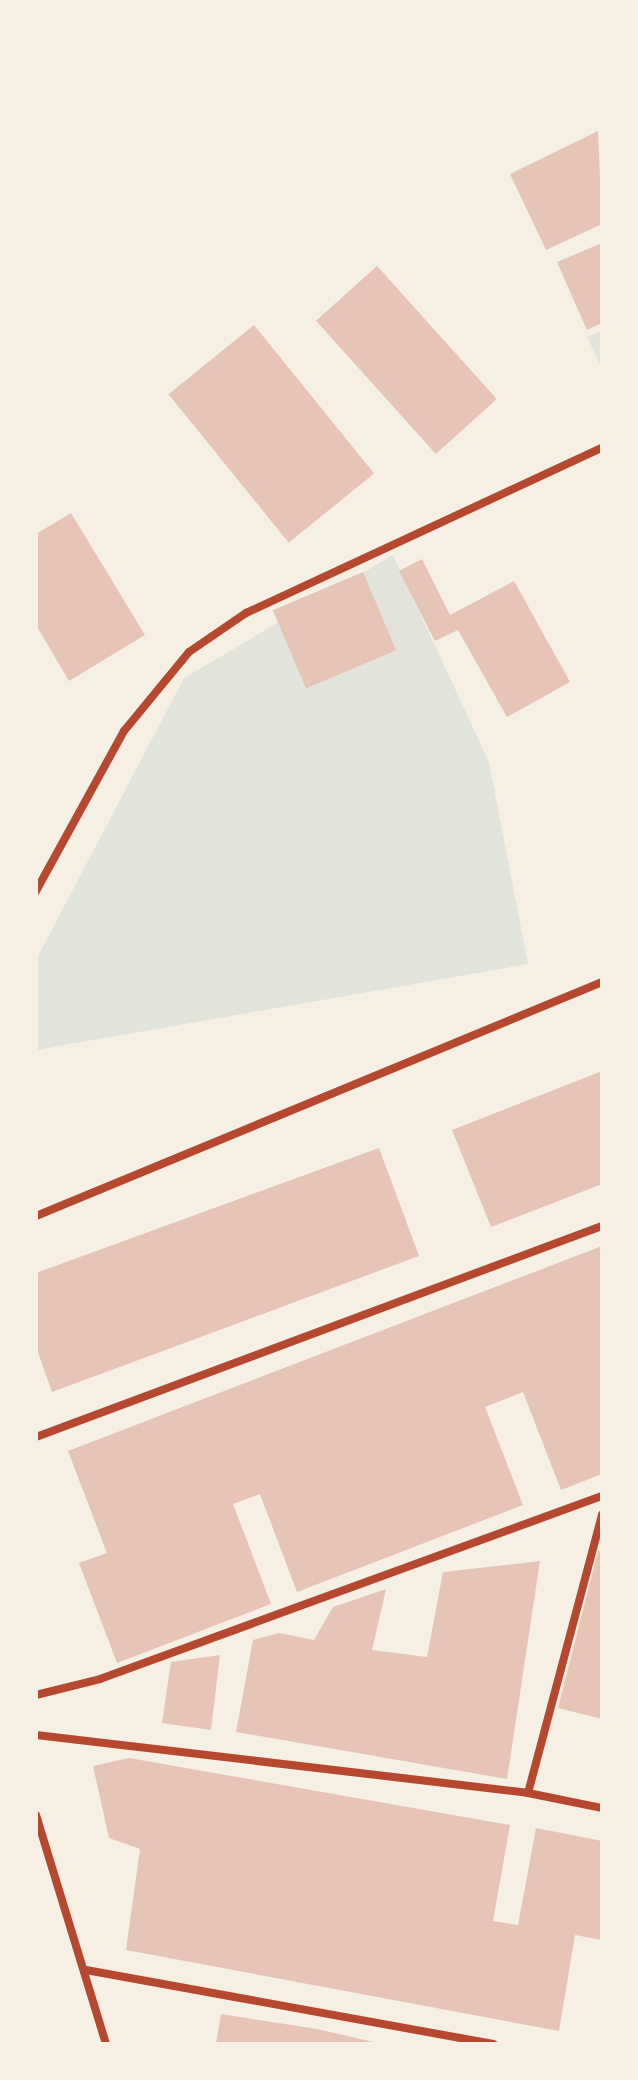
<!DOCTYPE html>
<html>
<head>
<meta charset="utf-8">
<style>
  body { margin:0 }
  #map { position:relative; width:638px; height:2080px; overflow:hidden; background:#f6efe4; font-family:"Open Sans",sans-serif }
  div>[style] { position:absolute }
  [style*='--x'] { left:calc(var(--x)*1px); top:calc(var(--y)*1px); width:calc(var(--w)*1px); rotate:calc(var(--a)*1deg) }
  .green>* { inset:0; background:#e2e4dc }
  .building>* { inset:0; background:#e6c5b7; transform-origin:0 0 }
  .minor>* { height:8px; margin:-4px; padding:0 4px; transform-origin:4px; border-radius:4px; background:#b5482f }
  span { translate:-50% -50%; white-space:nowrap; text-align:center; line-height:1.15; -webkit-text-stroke:6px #f6efe4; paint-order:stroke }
  .frame { position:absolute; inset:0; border:38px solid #f6efe4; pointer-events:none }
</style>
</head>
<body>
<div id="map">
  <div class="green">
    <div style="clip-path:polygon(602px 330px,602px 368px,587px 337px)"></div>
    <div style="clip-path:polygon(393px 555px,489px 762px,528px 964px,36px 1050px,36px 960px,184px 678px)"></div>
  </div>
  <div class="building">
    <div style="clip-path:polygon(598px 131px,602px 224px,546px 250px,510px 174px)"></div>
    <div style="clip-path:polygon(602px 243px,602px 323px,587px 330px,557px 262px)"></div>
    <div style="left:377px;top:266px;width:179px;height:82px;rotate:48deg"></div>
    <div style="left:254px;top:325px;width:191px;height:110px;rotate:51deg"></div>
    <div style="clip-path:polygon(71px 513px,145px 635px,69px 681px,36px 625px,36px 534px)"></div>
    <div style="clip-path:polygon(422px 559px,450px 615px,514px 581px,570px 682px,507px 717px,458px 630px,435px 641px,399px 571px)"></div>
    <div style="left:363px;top:572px;width:85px;height:98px;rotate:67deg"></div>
    <div style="clip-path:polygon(602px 1071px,602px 1184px,491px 1227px,452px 1130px)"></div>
    <div style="clip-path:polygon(379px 1148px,419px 1256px,52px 1392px,36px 1347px,36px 1273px)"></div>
    <div style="clip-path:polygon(602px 1246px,602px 1474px,561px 1490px,523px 1392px,485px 1407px,523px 1505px,297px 1592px,260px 1494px,233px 1504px,271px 1604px,117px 1663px,79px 1563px,107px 1553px,68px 1451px)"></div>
    <div style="clip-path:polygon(598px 1551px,602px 1552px,602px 1719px,558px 1708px)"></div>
    <div style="clip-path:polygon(540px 1561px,507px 1779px,236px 1732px,253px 1640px,279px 1633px,314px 1640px,333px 1607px,386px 1589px,372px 1650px,427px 1657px,443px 1572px)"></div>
    <div style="clip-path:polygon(220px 1655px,211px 1730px,162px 1723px,171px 1662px)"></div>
    <div style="clip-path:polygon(129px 1758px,510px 1825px,493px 1921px,518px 1925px,536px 1828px,602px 1841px,602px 1940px,575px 1935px,559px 2031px,126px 1950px,140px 1849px,109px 1838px,93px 1766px)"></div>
    <div style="clip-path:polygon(221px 2014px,317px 2029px,382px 2044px,216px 2044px)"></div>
  </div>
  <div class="minor">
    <div style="--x:36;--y:891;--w:183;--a:-61.2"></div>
    <div style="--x:124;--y:731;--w:102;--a:-50.6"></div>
    <div style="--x:189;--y:652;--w:69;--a:-34.4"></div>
    <div style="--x:246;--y:613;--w:392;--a:-24.9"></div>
    <div style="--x:36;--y:1216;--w:612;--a:-22.46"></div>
    <div style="--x:36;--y:1437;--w:604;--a:-20.45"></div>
    <div style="--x:36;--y:1695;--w:66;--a:-14"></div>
    <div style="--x:100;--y:1679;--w:534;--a:-20.03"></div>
    <div style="--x:36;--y:1735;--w:495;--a:6.7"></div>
    <div style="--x:528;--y:1793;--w:76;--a:11.5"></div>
    <div style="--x:528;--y:1793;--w:288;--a:-75.1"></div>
    <div style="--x:36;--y:1815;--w:239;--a:73"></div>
    <div style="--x:86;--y:1970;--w:414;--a:10.3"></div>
  </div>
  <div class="frame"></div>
</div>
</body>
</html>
